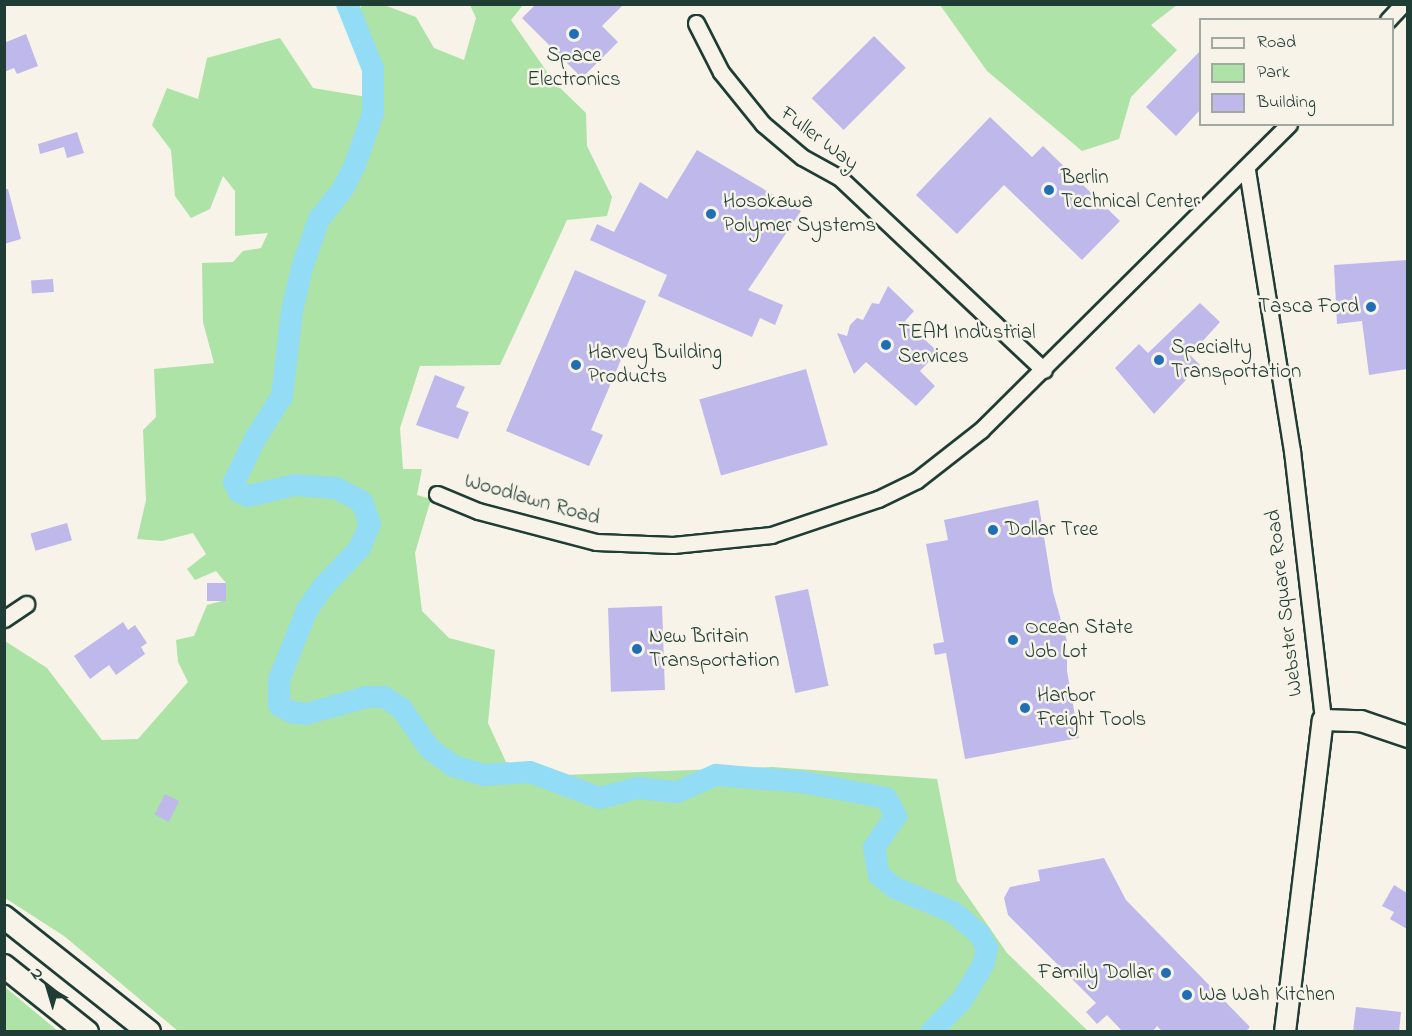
<!DOCTYPE html>
<html>
<head>
<meta charset="utf-8">
<style>
  body { margin:0 }
  #map { position:relative; width:1412px; height:1036px; overflow:hidden; background:#f7f3e8; font-family:"Indie Flower",sans-serif }
  div>[style] { position:absolute }
  [style*='--x'] { left:calc(var(--x)*1px); top:calc(var(--y)*1px); width:calc(var(--w)*1px); rotate:calc(var(--a)*1deg) }
  .green>* { inset:0; background:#ade3a6 }
  .river>* { height:22px; margin:-11px; padding:0 11px; transform-origin:11px; border-radius:11px; background:#93dcf5 }
  .building>* { inset:0; background:#bfb8ea; transform-origin:0 0 }
  .roads { filter:drop-shadow(2px 0 #1f3d34) drop-shadow(-2px 0 #1f3d34) drop-shadow(0 2px #1f3d34) drop-shadow(0 -2px #1f3d34) }
  .minor>* { height:15px; margin:-7.5px; padding:0 7.5px; transform-origin:7.5px; border-radius:7.5px; background:#f7f3e8 }
  .major>* { height:20px; margin:-10px; padding:0 10px; transform-origin:10px; border-radius:10px; background:#f7f3e8 }
  .highway>* { height:22px; margin:-11px; padding:0 11px; transform-origin:11px; border-radius:11px; background:#f7f3e8 }
  .dots>* { width:16px; height:16px; translate:-50% -50%; box-sizing:border-box; border:3px solid #f7f3e8; border-radius:50% }
  span { translate:-50% -50%; white-space:nowrap; text-align:center; line-height:1.15; -webkit-text-stroke:5px #f7f3e8; paint-order:stroke }
  .poi-label { font-size:21px; color:#1f3d34 }
  .left { translate:0 -50%; text-align:left }
  .right { translate:-100% -50%; text-align:right }
  .street-label { font-size:21px; color:#1f3d34 }
  .frame { position:absolute; inset:0; border:6px solid #1f3d34; pointer-events:none }
  .legend { position:absolute; left:1199px; top:18px; width:195px; height:108px; box-sizing:border-box; background:#f7f3e8; border:2px solid #a1aaa0; margin:0; padding:8px 10px; list-style:none; font-size:18px; color:#1f3d34 }
  .legend li { display:flex; align-items:center; gap:12px; height:30px }
  .legend b { width:30px; border:2px solid #a1aaa0 }
  .north { position:absolute; left:18px; top:958px; width:60px; height:60px; -webkit-text-stroke:4px #f7f3e8; paint-order:stroke; rotate:322deg; font-size:16px; font-weight:700; line-height:24px; text-align:center; color:#1f3d34 }
  .north::after { content:''; display:block; margin:auto; width:21px; height:27px; background:#1f3d34; clip-path:polygon(50% 0,100% 100%,50% 72%,0 100%) }
</style>
</head>
<body>
<div id="map">
  <div class="green">
    <div style="clip-path:polygon(362px 5px,384px 5px,416px 17px,434px 48px,464px 60px,476px 18px,470px 5px,523px 5px,511px 20px,554px 82px,586px 113px,587px 146px,612px 197px,607px 216px,567px 220px,500px 365px,420px 366px,400px 428px,403px 469px,422px 469px,417px 495px,431px 499px,415px 553px,422px 611px,449px 638px,495px 650px,488px 723px,506px 762px,563px 775px,772px 767px,937px 779px,957px 881px,1007px 953px,1088px 1031px,178px 1031px,64px 936px,5px 898px,5px 641px,47px 668px,102px 740px,138px 739px,188px 682px,178px 662px,176px 640px,194px 636px,207px 605px,226px 600px,226px 583px,216px 571px,195px 580px,187px 569px,206px 554px,193px 533px,162px 541px,137px 539px,146px 500px,143px 430px,156px 417px,154px 369px,214px 363px,203px 322px,202px 263px,233px 262px,243px 251px,261px 248px,268px 233px,235px 236px,235px 191px,223px 176px,210px 209px,191px 218px,175px 196px,171px 150px,152px 125px,167px 88px,198px 99px,207px 58px,280px 38px,313px 88px,379px 99px,356px 16px)"></div>
    <div style="clip-path:polygon(940px 5px,1177px 5px,1151px 25px,1177px 50px,1131px 97px,1119px 139px,1082px 151px,987px 71px)"></div>
    <div style="clip-path:polygon(4px 987px,5px 987px,58px 1031px,5px 1031px)"></div>
  </div>
  <div class="river">
    <div style="--x:347;--y:4;--w:70;--a:68.2"></div>
    <div style="--x:373;--y:69;--w:44;--a:90"></div>
    <div style="--x:373;--y:113;--w:55;--a:109.1"></div>
    <div style="--x:355;--y:165;--w:28;--a:117"></div>
    <div style="--x:342;--y:190;--w:37;--a:128"></div>
    <div style="--x:319;--y:219;--w:52;--a:109.1"></div>
    <div style="--x:302;--y:268;--w:44;--a:103.1"></div>
    <div style="--x:292;--y:311;--w:86;--a:96.7"></div>
    <div style="--x:282;--y:396;--w:51;--a:122.1"></div>
    <div style="--x:255;--y:439;--w:48;--a:116"></div>
    <div style="--x:234;--y:482;--w:11;--a:63"></div>
    <div style="--x:239;--y:492;--w:10;--a:24"></div>
    <div style="--x:248;--y:496;--w:47;--a:-13.4"></div>
    <div style="--x:294;--y:485;--w:42;--a:4.1"></div>
    <div style="--x:336;--y:488;--w:30;--a:28"></div>
    <div style="--x:362;--y:502;--w:23;--a:70"></div>
    <div style="--x:370;--y:524;--w:26;--a:113"></div>
    <div style="--x:360;--y:548;--w:55;--a:133.5"></div>
    <div style="--x:322;--y:588;--w:27;--a:124"></div>
    <div style="--x:307;--y:610;--w:75;--a:111.8"></div>
    <div style="--x:279;--y:680;--w:25;--a:90"></div>
    <div style="--x:279;--y:705;--w:14;--a:30"></div>
    <div style="--x:291;--y:712;--w:15;--a:8"></div>
    <div style="--x:306;--y:714;--w:63;--a:-15.6"></div>
    <div style="--x:367;--y:697;--w:17;--a:0"></div>
    <div style="--x:384;--y:697;--w:20;--a:33"></div>
    <div style="--x:401;--y:708;--w:50;--a:54.7"></div>
    <div style="--x:430;--y:749;--w:29;--a:36"></div>
    <div style="--x:453;--y:766;--w:32;--a:16"></div>
    <div style="--x:484;--y:775;--w:46;--a:-3.7"></div>
    <div style="--x:530;--y:772;--w:75;--a:20.4"></div>
    <div style="--x:600;--y:798;--w:39;--a:-15"></div>
    <div style="--x:638;--y:788;--w:39;--a:6"></div>
    <div style="--x:677;--y:792;--w:43;--a:-23.6"></div>
    <div style="--x:716;--y:775;--w:86;--a:4.7"></div>
    <div style="--x:802;--y:782;--w:86;--a:10.8"></div>
    <div style="--x:886;--y:798;--w:21;--a:61"></div>
    <div style="--x:896;--y:816;--w:38;--a:125"></div>
    <div style="--x:874;--y:847;--w:28;--a:80"></div>
    <div style="--x:879;--y:875;--w:21;--a:39"></div>
    <div style="--x:895;--y:888;--w:63;--a:22.5"></div>
    <div style="--x:953;--y:912;--w:35;--a:40"></div>
    <div style="--x:980;--y:935;--w:15;--a:62"></div>
    <div style="--x:987;--y:948;--w:17;--a:103"></div>
    <div style="--x:983;--y:965;--w:41;--a:121"></div>
    <div style="--x:962;--y:1000;--w:45;--a:134.1"></div>
  </div>
  <div class="building">
    <div style="clip-path:polygon(536px 4px,624px 4px,602px 26px,618px 42px,582px 78px,522px 18px)"></div>
    <div style="clip-path:polygon(26px 34px,38px 66px,17px 74px,14px 68px,4px 72px,4px 43px)"></div>
    <div style="left:874px;top:36px;width:45px;height:88px;rotate:45deg"></div>
    <div style="clip-path:polygon(1200px 51px,1200px 110px,1176px 136px,1146px 107px)"></div>
    <div style="clip-path:polygon(990px 117px,1032px 157px,1043px 146px,1120px 221px,1082px 260px,1004px 185px,957px 234px,916px 195px)"></div>
    <div style="clip-path:polygon(77px 132px,84px 153px,67px 158px,64px 147px,40px 154px,38px 144px)"></div>
    <div style="clip-path:polygon(697px 150px,801px 211px,748px 290px,783px 305px,775px 325px,760px 318px,752px 337px,658px 296px,667px 275px,590px 240px,597px 224px,614px 232px,640px 182px,667px 199px)"></div>
    <div style="clip-path:polygon(4px 189px,8px 189px,21px 239px,4px 244px)"></div>
    <div style="clip-path:polygon(1407px 260px,1407px 369px,1369px 375px,1362px 321px,1337px 324px,1334px 265px)"></div>
    <div style="clip-path:polygon(575px 270px,646px 301px,591px 430px,603px 435px,589px 466px,506px 431px)"></div>
    <div style="left:53px;top:279px;width:13px;height:22px;rotate:86deg"></div>
    <div style="clip-path:polygon(888px 286px,914px 311px,905px 321px,938px 352px,920px 371px,935px 386px,916px 406px,866px 362px,854px 374px,837px 333px,847px 336px,850px 325px,857px 318px,863px 320px,872px 303px,879px 304px)"></div>
    <div style="clip-path:polygon(1200px 303px,1220px 322px,1190px 355px,1200px 365px,1154px 414px,1115px 368px,1139px 344px,1148px 353px)"></div>
    <div style="left:806px;top:369px;width:79px;height:111px;rotate:74deg"></div>
    <div style="clip-path:polygon(435px 375px,465px 387px,456px 407px,469px 412px,458px 439px,416px 425px)"></div>
    <div style="clip-path:polygon(1038px 500px,1053px 592px,1067px 641px,1067px 671px,1079px 738px,965px 759px,946px 653px,935px 655px,933px 644px,944px 642px,926px 544px,948px 540px,944px 520px)"></div>
    <div style="left:67px;top:523px;width:18px;height:38px;rotate:74deg"></div>
    <div style="left:207px;top:583px;width:19px;height:18px"></div>
    <div style="left:808px;top:589px;width:99px;height:34px;rotate:78deg"></div>
    <div style="left:662px;top:606px;width:84px;height:54px;rotate:88deg"></div>
    <div style="clip-path:polygon(123px 622px,128px 630px,135px 625px,147px 643px,141px 647px,145px 654px,116px 675px,109px 665px,90px 679px,74px 656px)"></div>
    <div style="left:165px;top:794px;width:16px;height:23px;rotate:27deg"></div>
    <div style="clip-path:polygon(1104px 858px,1126px 900px,1250px 1027px,1245px 1032px,1163px 1032px,1157px 1026px,1152px 1032px,1123px 1032px,1107px 1015px,1097px 1024px,1086px 1012px,1096px 1003px,1008px 915px,1004px 898px,1010px 887px,1040px 881px,1038px 870px)"></div>
    <div style="clip-path:polygon(1394px 885px,1407px 893px,1407px 929px,1390px 919px,1394px 912px,1382px 906px)"></div>
    <div style="clip-path:polygon(1356px 1007px,1401px 1012px,1399px 1032px,1353px 1032px)"></div>
  </div>
  <div class="roads">
    <div class="minor">
      <div style="--x:1388;--y:20;--w:22;--a:-47"></div>
      <div style="--x:696;--y:23;--w:55;--a:63"></div>
      <div style="--x:721;--y:72;--w:67;--a:51.1"></div>
      <div style="--x:763;--y:124;--w:51;--a:40.2"></div>
      <div style="--x:802;--y:157;--w:43;--a:28.9"></div>
      <div style="--x:840;--y:178;--w:280;--a:43.3"></div>
      <div style="--x:1247;--y:170;--w:285;--a:80.9"></div>
      <div style="--x:1292;--y:451;--w:271;--a:83.4"></div>
      <div style="--x:437;--y:494;--w:44;--a:22.5"></div>
      <div style="--x:478;--y:511;--w:122;--a:14.7"></div>
      <div style="--x:596;--y:542;--w:77;--a:2.2"></div>
      <div style="--x:673;--y:545;--w:99;--a:-5.8"></div>
      <div style="--x:771;--y:535;--w:113;--a:-18.6"></div>
      <div style="--x:878;--y:499;--w:43;--a:-26"></div>
      <div style="--x:917;--y:480;--w:81;--a:-38"></div>
      <div style="--x:981;--y:430;--w:434;--a:-44.8"></div>
      <div style="--x:4;--y:619;--w:27;--a:-34"></div>
    </div>
    <div class="major">
      <div style="--x:1285;--y:1032;--w:314;--a:-83.1"></div>
      <div style="--x:1323;--y:720;--w:38;--a:2"></div>
      <div style="--x:1361;--y:721;--w:50;--a:18.8"></div>
    </div>
    <div class="highway">
      <div style="--x:4;--y:917;--w:185;--a:38.4"></div>
      <div style="--x:4;--y:966;--w:106;--a:38.5"></div>
    </div>
  </div>
  <div class="dots">
    <div style="left:574px;top:34px;background:#1f6fb2"></div>
    <div style="left:1049px;top:190px;background:#1f6fb2"></div>
    <div style="left:711px;top:214px;background:#1f6fb2"></div>
    <div style="left:1371px;top:307px;background:#1f6fb2"></div>
    <div style="left:886px;top:345px;background:#1f6fb2"></div>
    <div style="left:1159px;top:360px;background:#1f6fb2"></div>
    <div style="left:576px;top:365px;background:#1f6fb2"></div>
    <div style="left:993px;top:530px;background:#1f6fb2"></div>
    <div style="left:1013px;top:640px;background:#1f6fb2"></div>
    <div style="left:637px;top:649px;background:#1f6fb2"></div>
    <div style="left:1025px;top:708px;background:#1f6fb2"></div>
    <div style="left:1166px;top:973px;background:#1f6fb2"></div>
    <div style="left:1187px;top:995px;background:#1f6fb2"></div>
  </div>
  <div class="poi-label">
    <span style="left:574px;top:68px">Space<br>Electronics</span>
    <span class="left" style="left:1061px;top:190px">Berlin<br>Technical Center</span>
    <span class="left" style="left:723px;top:214px">Hosokawa<br>Polymer Systems</span>
    <span class="right" style="left:1359px;top:307px">Tasca Ford</span>
    <span class="left" style="left:898px;top:345px">TEAM Industrial<br>Services</span>
    <span class="left" style="left:1171px;top:360px">Specialty<br>Transportation</span>
    <span class="left" style="left:588px;top:365px">Harvey Building<br>Products</span>
    <span class="left" style="left:1005px;top:530px">Dollar Tree</span>
    <span class="left" style="left:1025px;top:640px">Ocean State<br>Job Lot</span>
    <span class="left" style="left:649px;top:649px">New Britain<br>Transportation</span>
    <span class="left" style="left:1037px;top:708px">Harbor<br>Freight Tools</span>
    <span class="right" style="left:1154px;top:973px">Family Dollar</span>
    <span class="left" style="left:1199px;top:995px">Wa Wah Kitchen</span>
  </div>
  <div class="street-label">
    <span style="left:819px;top:139px;rotate:37deg">Fuller Way</span>
    <span style="left:532px;top:500px;rotate:16deg">Woodlawn Road</span>
    <span style="left:1285px;top:603px;rotate:-97deg">Webster Square Road</span>
  </div>
  <div class="frame"></div>
  <ul class="legend">
  <li><b style="height:8px;background:#f7f3e8"></b>Road</li>
  <li><b style="height:16px;background:#ade3a6"></b>Park</li>
  <li><b style="height:16px;background:#bfb8ea"></b>Building</li>
  </ul>
  <div class="north">N</div>
</div>
</body>
</html>
